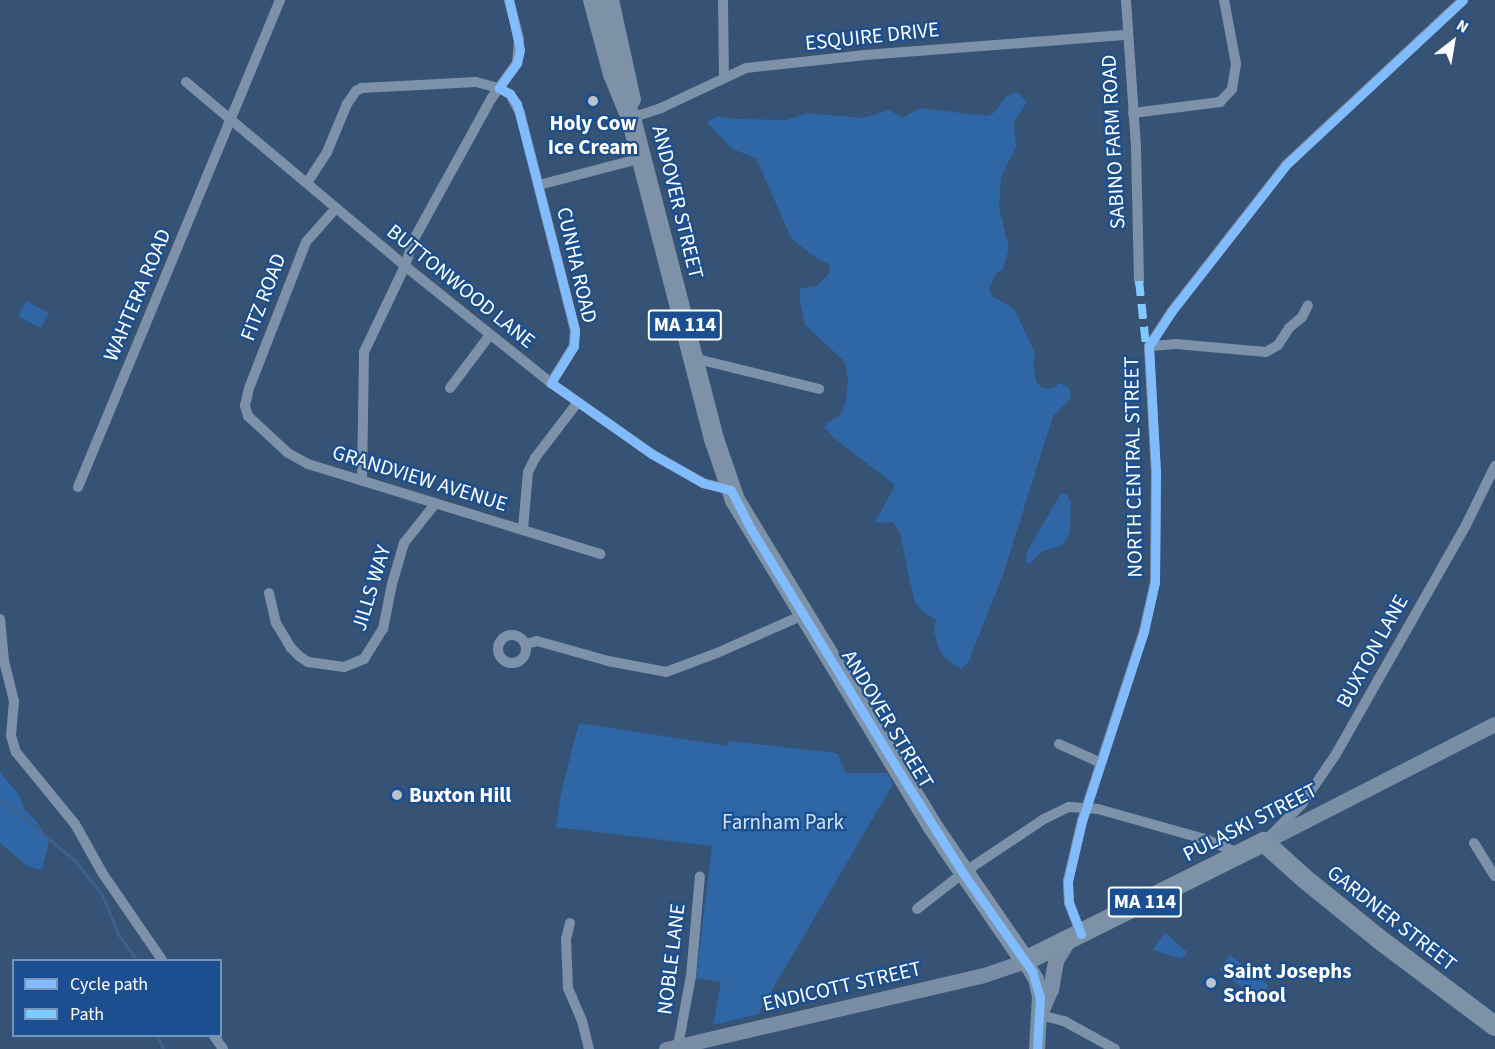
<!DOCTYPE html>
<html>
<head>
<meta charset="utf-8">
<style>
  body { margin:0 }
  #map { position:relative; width:1495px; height:1049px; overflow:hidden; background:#365274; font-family:"Source Sans 3",sans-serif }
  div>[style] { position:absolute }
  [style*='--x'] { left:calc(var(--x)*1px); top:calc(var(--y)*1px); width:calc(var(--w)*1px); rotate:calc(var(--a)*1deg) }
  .green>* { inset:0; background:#2f66a5; transform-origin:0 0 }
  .stream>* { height:3px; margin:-1.5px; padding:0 1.5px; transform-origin:1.5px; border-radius:1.5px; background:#3b618d }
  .street>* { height:10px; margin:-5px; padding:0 5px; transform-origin:5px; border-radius:5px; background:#7d92a8 }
  .street>.ring { margin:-5px; padding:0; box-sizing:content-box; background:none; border:10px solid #7d92a8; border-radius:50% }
  .secondary>* { height:15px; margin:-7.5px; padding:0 7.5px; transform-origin:7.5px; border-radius:7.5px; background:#798da4 }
  .primary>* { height:16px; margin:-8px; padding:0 8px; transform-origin:8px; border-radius:8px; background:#7d8ea7 }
  .highway>* { height:20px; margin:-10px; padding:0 10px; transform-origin:10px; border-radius:10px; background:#7e92a7 }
  .quiet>* { height:8px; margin-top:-4px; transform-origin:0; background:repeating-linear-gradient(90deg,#80caff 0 15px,transparent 0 23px) }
  .cycleway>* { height:9px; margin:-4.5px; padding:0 4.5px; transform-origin:4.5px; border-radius:4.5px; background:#80bcff }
  .dots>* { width:16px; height:16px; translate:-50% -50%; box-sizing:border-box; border:3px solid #1b4f8f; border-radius:50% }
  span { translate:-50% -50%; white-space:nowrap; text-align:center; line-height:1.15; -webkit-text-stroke:4.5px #1b4f8f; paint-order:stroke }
  .shield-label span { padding:2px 4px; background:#1b4f8f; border:2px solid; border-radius:4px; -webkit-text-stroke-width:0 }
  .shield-label { font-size:20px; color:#fff; font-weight:700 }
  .street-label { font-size:21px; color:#fff }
  .poi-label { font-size:21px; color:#fff; font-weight:700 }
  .left { translate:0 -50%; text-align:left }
  .park-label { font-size:21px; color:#cfe3fa }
  .legend { position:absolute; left:12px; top:959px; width:210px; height:78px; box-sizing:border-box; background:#1b4f8f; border:2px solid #7695bc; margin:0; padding:8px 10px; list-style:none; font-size:18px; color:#fff }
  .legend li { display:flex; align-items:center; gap:12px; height:30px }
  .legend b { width:30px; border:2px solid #7695bc }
  .north { position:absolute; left:1423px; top:12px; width:60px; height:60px; -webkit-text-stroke:4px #1b4f8f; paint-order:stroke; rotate:31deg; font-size:16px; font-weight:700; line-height:24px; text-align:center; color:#fff }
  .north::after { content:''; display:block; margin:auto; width:21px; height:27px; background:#fff; clip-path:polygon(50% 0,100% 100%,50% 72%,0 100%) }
</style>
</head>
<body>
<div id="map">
  <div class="green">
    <div style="clip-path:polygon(1017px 92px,1027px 102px,1014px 122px,1016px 147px,1001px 177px,999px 207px,1009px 248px,1003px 270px,996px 273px,989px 289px,992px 296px,1014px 309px,1035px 353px,1033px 365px,1037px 383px,1043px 388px,1052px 388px,1060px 383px,1070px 389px,1071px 398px,1053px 416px,1003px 575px,968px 663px,961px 669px,943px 656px,938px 647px,934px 631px,936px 620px,921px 610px,914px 600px,900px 533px,893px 522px,875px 523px,895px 485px,834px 438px,825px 428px,827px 423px,840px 415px,846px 401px,848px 380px,845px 362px,805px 325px,799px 296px,801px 288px,816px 286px,824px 279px,829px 273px,830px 265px,813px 256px,791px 238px,756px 158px,732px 149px,707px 122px,717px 116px,734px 119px,786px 120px,807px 113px,863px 118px,889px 110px,903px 118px,919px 108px,988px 116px,995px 112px,1006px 96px)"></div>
    <div style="left:26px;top:301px;width:26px;height:17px;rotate:28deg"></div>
    <div style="clip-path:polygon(1061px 493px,1067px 495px,1071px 502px,1070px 533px,1062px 545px,1041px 552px,1029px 565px,1026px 561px,1027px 552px)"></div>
    <div style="clip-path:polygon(579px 723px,728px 746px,729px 741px,837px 753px,846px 773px,887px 773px,893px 784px,758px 1014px,713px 1025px,721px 982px,696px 978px,712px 846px,556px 827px,561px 793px)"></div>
    <div style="clip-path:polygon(0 772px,19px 795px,24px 809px,34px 818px,49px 841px,42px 870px,29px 867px,0 843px)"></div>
    <div style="clip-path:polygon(1165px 933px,1187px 952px,1182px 959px,1152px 950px)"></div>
    <div style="left:1230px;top:955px;width:49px;height:18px;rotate:38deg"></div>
  </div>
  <div class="stream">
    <div style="--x:0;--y:801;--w:7;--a:16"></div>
    <div style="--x:7;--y:803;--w:88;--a:40.4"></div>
    <div style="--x:74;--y:860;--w:44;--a:50.5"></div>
    <div style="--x:102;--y:894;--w:43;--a:68.2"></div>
    <div style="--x:118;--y:934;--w:32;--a:54"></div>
    <div style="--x:157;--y:1036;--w:14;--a:65"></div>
  </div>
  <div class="street">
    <div style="--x:723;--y:0;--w:78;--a:89.3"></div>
    <div style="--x:1126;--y:0;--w:148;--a:86.1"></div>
    <div style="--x:1136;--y:148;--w:133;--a:88.7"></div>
    <div style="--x:186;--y:82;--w:286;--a:40"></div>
    <div style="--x:405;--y:266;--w:187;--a:38.7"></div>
    <div style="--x:551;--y:383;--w:123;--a:35.1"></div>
    <div style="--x:652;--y:454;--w:59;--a:29.6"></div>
    <div style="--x:703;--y:483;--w:29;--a:14"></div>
    <div style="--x:1133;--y:113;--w:88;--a:-7.2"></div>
    <div style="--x:1220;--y:102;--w:18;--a:-47"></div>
    <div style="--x:1232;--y:89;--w:25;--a:-81"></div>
    <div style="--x:1236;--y:64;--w:65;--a:-100.6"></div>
    <div style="--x:631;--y:118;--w:32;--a:-18"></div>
    <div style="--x:661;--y:108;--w:94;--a:-25.2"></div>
    <div style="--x:746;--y:68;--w:120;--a:-6.2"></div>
    <div style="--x:865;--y:55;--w:263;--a:-4.4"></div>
    <div style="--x:307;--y:183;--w:37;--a:-57"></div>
    <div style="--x:327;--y:152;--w:52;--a:-67.4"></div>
    <div style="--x:347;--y:104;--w:16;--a:-55"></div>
    <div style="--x:356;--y:91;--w:7;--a:-27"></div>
    <div style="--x:362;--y:88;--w:114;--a:-3"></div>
    <div style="--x:476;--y:82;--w:24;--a:15"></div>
    <div style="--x:499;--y:88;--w:13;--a:29"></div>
    <div style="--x:510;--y:94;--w:21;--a:62"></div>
    <div style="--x:520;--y:113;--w:224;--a:75.8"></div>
    <div style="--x:575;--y:330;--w:16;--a:94"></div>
    <div style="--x:574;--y:346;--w:44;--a:121.9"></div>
    <div style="--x:539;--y:185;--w:106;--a:-14.7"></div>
    <div style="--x:336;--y:208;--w:45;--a:131.4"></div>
    <div style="--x:306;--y:242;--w:157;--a:111.3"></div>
    <div style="--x:249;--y:388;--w:18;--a:103"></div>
    <div style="--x:245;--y:406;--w:10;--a:73"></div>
    <div style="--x:248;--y:416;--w:54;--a:42.8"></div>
    <div style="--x:288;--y:453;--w:23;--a:29"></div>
    <div style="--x:308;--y:464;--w:306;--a:17.1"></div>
    <div style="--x:1149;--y:346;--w:27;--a:-4"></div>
    <div style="--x:1176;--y:344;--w:90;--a:5.1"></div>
    <div style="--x:1266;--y:352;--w:14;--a:-30"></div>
    <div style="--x:1278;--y:345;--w:20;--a:-57"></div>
    <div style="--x:1289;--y:328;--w:17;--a:-40"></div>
    <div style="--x:1302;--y:317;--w:13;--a:-63"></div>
    <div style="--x:693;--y:358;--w:130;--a:13.8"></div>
    <div style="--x:450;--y:388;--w:66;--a:-53"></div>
    <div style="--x:362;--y:481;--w:129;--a:-89.1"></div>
    <div style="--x:364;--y:352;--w:95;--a:-64.5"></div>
    <div style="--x:405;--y:266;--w:28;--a:-72"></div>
    <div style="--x:414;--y:239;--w:160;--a:-61.2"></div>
    <div style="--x:491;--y:99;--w:44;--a:-54.2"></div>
    <div style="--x:517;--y:63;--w:24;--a:-85"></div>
    <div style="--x:519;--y:39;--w:40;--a:-104.4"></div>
    <div style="--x:78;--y:487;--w:527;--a:-67.47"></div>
    <div style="--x:523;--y:529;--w:57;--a:-85"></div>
    <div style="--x:528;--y:472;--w:16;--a:-63"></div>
    <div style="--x:535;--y:458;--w:69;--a:-52.6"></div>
    <div style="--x:269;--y:593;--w:31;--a:77"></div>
    <div style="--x:276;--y:623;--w:29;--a:59"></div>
    <div style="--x:291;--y:648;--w:11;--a:45"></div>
    <div style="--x:299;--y:656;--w:11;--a:34"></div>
    <div style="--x:308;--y:662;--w:36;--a:8"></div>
    <div style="--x:344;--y:667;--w:22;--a:-22"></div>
    <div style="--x:364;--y:659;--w:36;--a:-58"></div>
    <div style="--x:383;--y:629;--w:46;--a:-78.7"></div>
    <div style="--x:392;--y:584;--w:43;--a:-73.7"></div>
    <div style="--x:404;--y:543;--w:50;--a:-51.5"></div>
    <div style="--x:0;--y:619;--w:42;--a:84.6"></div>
    <div style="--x:4;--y:661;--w:41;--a:76"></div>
    <div style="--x:14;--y:701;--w:35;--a:95"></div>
    <div style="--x:11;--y:736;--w:17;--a:73"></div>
    <div style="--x:16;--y:752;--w:93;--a:50.7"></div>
    <div style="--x:75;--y:824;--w:57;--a:60.8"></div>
    <div style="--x:103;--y:874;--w:104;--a:55.5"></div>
    <div class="ring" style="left:498px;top:635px;width:18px;height:18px"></div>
    <div style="--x:526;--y:644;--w:11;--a:-15"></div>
    <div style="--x:537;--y:641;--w:74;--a:15.7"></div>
    <div style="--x:608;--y:661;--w:59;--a:10.7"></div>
    <div style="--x:666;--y:672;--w:54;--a:-20.4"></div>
    <div style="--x:717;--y:653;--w:94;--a:-23.8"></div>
    <div style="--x:1059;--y:744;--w:46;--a:24.3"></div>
    <div style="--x:1271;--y:835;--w:44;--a:-45"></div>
    <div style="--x:1302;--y:804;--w:60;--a:-55.8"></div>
    <div style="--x:1336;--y:754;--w:263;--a:-60.4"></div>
    <div style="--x:1466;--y:525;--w:66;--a:-63.8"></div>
    <div style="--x:1474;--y:843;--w:39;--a:58"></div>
    <div style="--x:917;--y:909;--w:58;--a:-38"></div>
    <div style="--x:963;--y:873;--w:97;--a:-33.7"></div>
    <div style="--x:1044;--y:819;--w:28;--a:-26"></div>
    <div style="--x:1069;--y:807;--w:29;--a:4"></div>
    <div style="--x:1098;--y:809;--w:114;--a:15.7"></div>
    <div style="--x:1208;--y:840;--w:34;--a:23"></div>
    <div style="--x:570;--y:923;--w:16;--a:104"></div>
    <div style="--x:566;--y:939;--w:49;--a:87.7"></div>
    <div style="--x:568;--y:988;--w:36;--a:67"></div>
    <div style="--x:582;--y:1021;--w:29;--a:76"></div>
    <div style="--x:1081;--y:934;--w:33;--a:-111"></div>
    <div style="--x:1069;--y:903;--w:22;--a:-93"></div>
    <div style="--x:1068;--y:881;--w:62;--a:-76.9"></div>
    <div style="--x:1082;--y:821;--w:200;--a:-71.9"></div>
    <div style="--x:1144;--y:631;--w:50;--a:-77.3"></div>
    <div style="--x:1155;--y:582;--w:109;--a:-89.5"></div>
    <div style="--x:1156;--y:473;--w:127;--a:-93.2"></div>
    <div style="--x:1149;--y:346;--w:42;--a:-56.7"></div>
    <div style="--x:1172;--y:311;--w:185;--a:-52"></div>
    <div style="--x:1286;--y:165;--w:242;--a:-43"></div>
    <div style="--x:1040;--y:1015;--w:25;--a:14"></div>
    <div style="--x:1064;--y:1021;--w:58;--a:28.8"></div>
    <div style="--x:214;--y:1036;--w:16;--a:55"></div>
    <div style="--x:678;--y:1046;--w:71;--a:-79.5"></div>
    <div style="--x:691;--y:976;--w:100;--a:-84.9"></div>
  </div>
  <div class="secondary">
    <div style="--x:1264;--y:842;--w:259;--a:-27.1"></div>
    <div style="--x:666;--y:1049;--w:326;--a:-13.1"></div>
    <div style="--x:984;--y:975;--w:43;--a:-18.9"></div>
  </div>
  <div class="primary">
    <div style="--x:1025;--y:961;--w:21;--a:59"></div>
    <div style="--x:1036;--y:979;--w:18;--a:77"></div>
    <div style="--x:1040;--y:997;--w:52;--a:93.3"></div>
    <div style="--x:1041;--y:1012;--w:24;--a:-66"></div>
    <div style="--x:1051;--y:990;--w:29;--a:-80"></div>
    <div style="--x:1056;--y:961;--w:23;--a:-59"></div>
  </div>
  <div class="highway">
    <div style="--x:593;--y:0;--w:77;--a:74.9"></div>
    <div style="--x:613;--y:74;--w:48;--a:67.8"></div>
    <div style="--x:631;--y:118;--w:332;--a:75.5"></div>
    <div style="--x:714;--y:439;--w:65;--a:71"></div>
    <div style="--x:735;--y:500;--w:382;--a:58.8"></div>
    <div style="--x:933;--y:827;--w:163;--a:55.5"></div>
    <div style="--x:1025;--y:961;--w:267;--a:-26.5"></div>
    <div style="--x:1264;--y:842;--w:55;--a:42.1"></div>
    <div style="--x:1305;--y:879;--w:95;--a:39"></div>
    <div style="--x:1379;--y:939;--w:145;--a:36.9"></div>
    <div style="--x:609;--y:0;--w:102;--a:77.6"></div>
  </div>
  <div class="quiet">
    <div style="--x:1139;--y:281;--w:64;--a:83.8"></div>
  </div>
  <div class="cycleway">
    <div style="--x:509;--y:0;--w:51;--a:77.6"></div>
    <div style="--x:520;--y:50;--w:13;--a:103"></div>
    <div style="--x:517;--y:63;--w:31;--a:126"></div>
    <div style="--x:499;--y:88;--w:13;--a:29"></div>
    <div style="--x:510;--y:94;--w:12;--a:55"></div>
    <div style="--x:517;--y:104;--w:233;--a:75.6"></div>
    <div style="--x:575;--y:330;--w:16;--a:94"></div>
    <div style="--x:574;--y:346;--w:44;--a:121.9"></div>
    <div style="--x:551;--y:383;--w:123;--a:35.1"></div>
    <div style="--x:652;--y:454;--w:59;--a:29.6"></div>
    <div style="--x:703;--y:483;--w:29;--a:14"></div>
    <div style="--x:731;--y:490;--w:38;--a:63"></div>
    <div style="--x:748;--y:524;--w:301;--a:58.6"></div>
    <div style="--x:905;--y:781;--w:109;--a:57.8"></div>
    <div style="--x:963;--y:873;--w:120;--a:54.9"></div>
    <div style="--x:1032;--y:971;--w:27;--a:73"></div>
    <div style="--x:1040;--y:997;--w:52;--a:93.3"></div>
    <div style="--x:1081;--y:934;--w:33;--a:-111"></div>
    <div style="--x:1069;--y:903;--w:22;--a:-93"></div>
    <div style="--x:1068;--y:881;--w:62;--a:-76.9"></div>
    <div style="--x:1082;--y:821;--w:200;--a:-71.9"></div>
    <div style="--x:1144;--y:631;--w:50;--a:-77.3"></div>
    <div style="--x:1155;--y:582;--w:109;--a:-89.5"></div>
    <div style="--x:1156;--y:473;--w:127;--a:-93.2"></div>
    <div style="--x:1149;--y:346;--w:42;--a:-56.7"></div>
    <div style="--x:1172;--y:311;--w:185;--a:-52"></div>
    <div style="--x:1286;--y:165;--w:242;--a:-43"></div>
  </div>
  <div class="dots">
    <div style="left:593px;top:101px;background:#b9c2ce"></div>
    <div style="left:397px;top:795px;background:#b9c2ce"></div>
    <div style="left:1211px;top:983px;background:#b9c2ce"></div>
  </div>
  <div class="shield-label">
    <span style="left:685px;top:325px">MA 114</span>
    <span style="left:1145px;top:902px">MA 114</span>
  </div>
  <div class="street-label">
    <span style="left:872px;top:36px;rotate:-6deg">ESQUIRE DRIVE</span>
    <span style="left:1113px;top:142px;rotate:-93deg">SABINO FARM ROAD</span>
    <span style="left:678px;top:202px;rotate:76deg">ANDOVER STREET</span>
    <span style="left:577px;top:265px;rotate:77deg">CUNHA ROAD</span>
    <span style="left:461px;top:286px;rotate:39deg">BUTTONWOOD LANE</span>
    <span style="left:137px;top:295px;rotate:-67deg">WAHTERA ROAD</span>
    <span style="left:263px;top:297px;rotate:-69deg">FITZ ROAD</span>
    <span style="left:1133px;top:467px;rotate:-91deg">NORTH CENTRAL STREET</span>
    <span style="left:420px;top:478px;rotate:17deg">GRANDVIEW AVENUE</span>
    <span style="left:371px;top:588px;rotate:-73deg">JILLS WAY</span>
    <span style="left:1372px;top:651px;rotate:-61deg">BUXTON LANE</span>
    <span style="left:888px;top:719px;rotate:59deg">ANDOVER STREET</span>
    <span style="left:1250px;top:822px;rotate:-27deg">PULASKI STREET</span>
    <span style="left:1392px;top:918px;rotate:38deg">GARDNER STREET</span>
    <span style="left:671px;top:959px;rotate:-83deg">NOBLE LANE</span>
    <span style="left:842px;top:986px;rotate:-13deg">ENDICOTT STREET</span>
  </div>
  <div class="poi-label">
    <span style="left:593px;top:135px">Holy Cow<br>Ice Cream</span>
    <span class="left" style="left:409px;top:795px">Buxton Hill</span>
    <span class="left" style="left:1223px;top:983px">Saint Josephs<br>School</span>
  </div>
  <div class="park-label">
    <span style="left:783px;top:822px">Farnham Park</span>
  </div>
  <ul class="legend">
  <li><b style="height:8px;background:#80bcff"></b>Cycle path</li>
  <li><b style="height:8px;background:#80caff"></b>Path</li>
  </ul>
  <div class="north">N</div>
</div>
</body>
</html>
